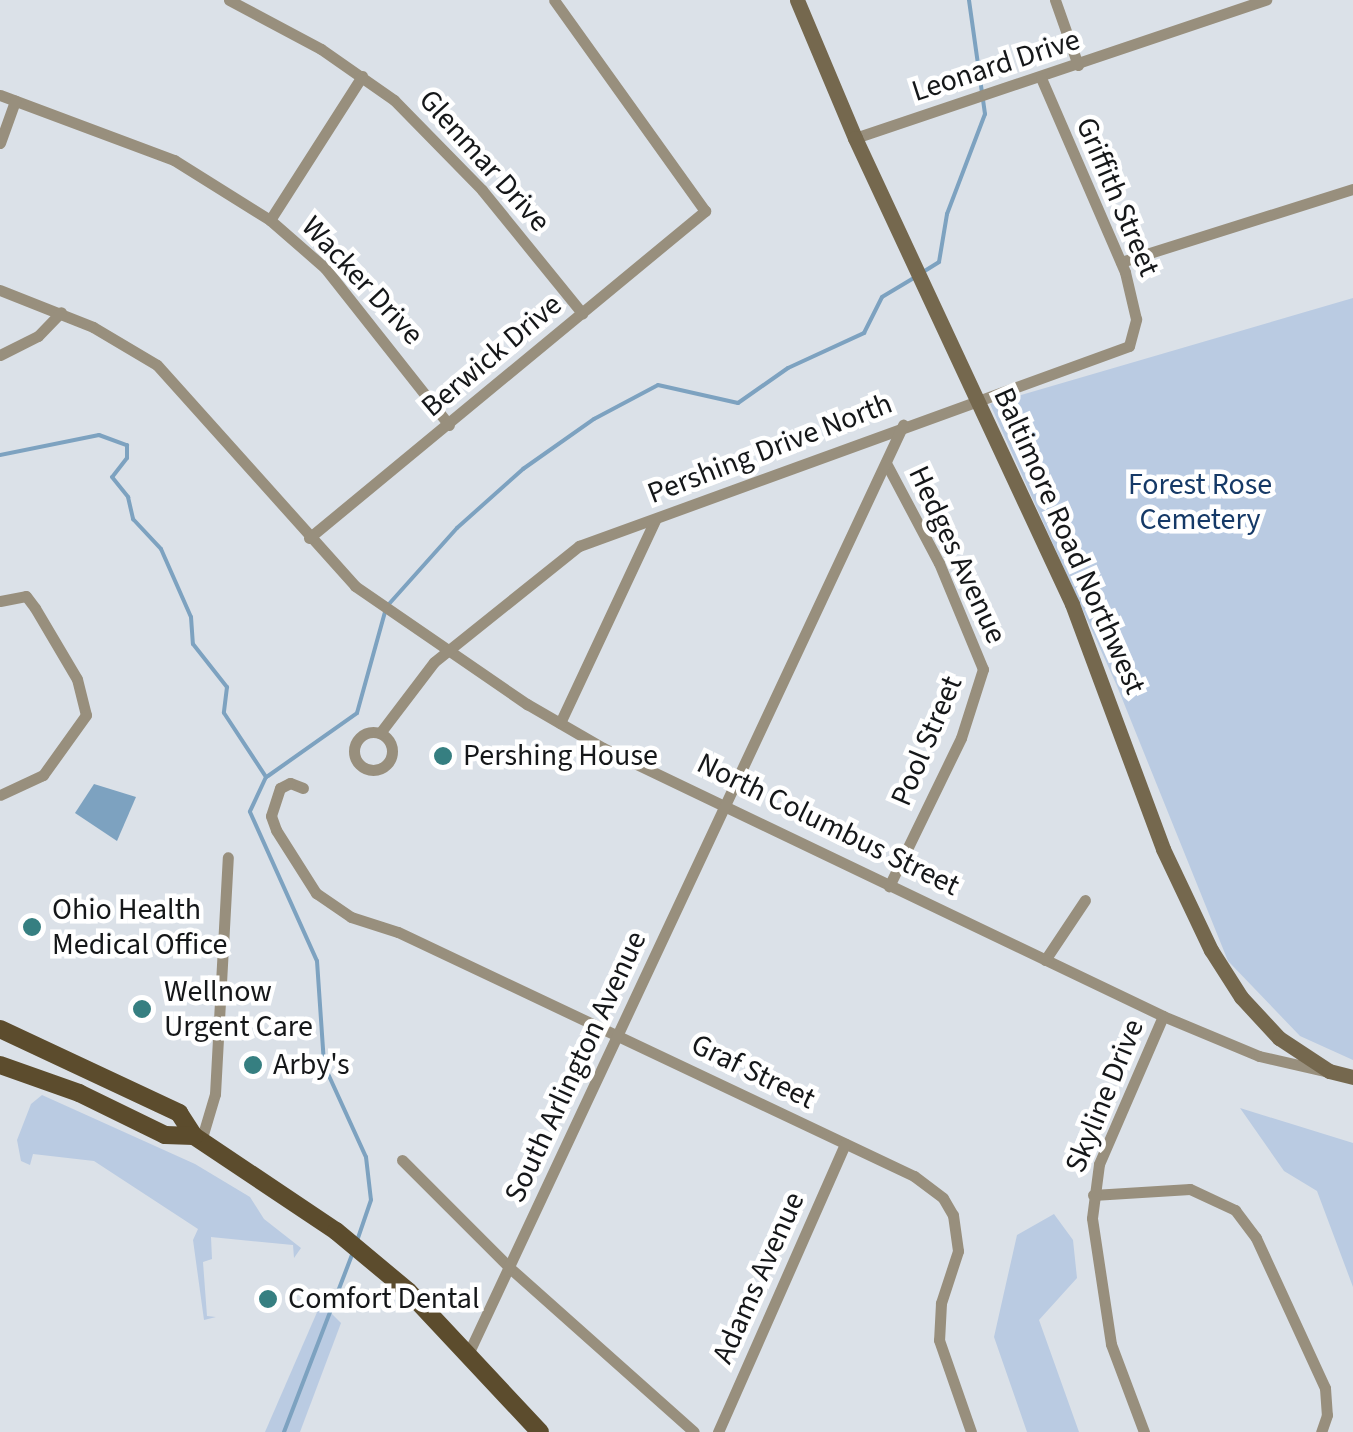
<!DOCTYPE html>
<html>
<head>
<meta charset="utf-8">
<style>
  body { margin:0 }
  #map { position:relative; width:1353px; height:1432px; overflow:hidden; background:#dbe1e8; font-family:"Source Sans 3",sans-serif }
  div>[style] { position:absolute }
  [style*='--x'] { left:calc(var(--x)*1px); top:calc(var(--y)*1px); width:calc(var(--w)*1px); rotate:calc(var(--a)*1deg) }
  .green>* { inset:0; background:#bacbe2 }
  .water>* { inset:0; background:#7da2c0 }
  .stream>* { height:4px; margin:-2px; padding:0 2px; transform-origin:2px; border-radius:2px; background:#7da2c0 }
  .minor>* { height:11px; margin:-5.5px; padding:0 5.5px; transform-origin:5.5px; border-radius:5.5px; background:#988f7d }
  .minor>.ring { margin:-5.5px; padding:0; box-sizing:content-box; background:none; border:11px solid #988f7d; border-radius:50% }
  .secondary>* { height:15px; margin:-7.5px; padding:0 7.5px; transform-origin:7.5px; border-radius:7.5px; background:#75684e }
  .primary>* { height:18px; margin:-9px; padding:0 9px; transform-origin:9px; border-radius:9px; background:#5c4c2d }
  .dots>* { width:28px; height:28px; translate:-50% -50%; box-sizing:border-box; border:5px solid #fff; border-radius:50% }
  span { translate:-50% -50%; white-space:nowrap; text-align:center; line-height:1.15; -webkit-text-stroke:9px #fff; paint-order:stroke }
  .street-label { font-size:30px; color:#151719 }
  .park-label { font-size:30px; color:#153967 }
  .poi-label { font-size:30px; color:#151719 }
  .left { translate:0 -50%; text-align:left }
</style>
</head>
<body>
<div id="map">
  <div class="green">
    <div style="clip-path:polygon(1353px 298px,1353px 1060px,1300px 1036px,1228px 961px,1117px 686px,990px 404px)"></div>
    <div style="clip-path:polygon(42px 1095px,195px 1164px,250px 1197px,264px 1219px,301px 1248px,294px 1258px,293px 1245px,211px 1237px,212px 1259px,203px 1262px,207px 1316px,216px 1317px,204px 1320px,193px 1240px,198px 1229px,94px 1161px,33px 1154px,30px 1165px,21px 1161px,17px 1140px,31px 1104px)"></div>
    <div style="clip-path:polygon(1240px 1108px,1353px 1143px,1353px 1287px,1317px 1191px,1284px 1171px)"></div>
    <div style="clip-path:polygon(1054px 1214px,1073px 1240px,1077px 1278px,1039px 1320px,1079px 1432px,1027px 1432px,994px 1337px,1017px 1235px)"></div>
    <div style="clip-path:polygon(321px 1303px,341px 1323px,300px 1432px,265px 1432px)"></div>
  </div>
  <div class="water">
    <div style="clip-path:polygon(94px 784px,136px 797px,117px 841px,75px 813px)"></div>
  </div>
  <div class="stream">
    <div style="--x:923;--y:272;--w:19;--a:-32"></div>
    <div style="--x:939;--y:262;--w:49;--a:-80.5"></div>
    <div style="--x:947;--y:214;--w:107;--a:-69.2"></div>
    <div style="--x:985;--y:114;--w:115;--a:-98"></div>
    <div style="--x:0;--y:455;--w:101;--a:-11.4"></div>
    <div style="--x:99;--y:435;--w:30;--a:20"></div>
    <div style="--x:127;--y:445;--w:13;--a:90"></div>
    <div style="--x:127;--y:458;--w:24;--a:128"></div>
    <div style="--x:112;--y:477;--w:26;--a:51"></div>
    <div style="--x:128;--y:497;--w:23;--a:77"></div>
    <div style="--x:133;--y:519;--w:41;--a:47"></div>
    <div style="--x:161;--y:549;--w:74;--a:66.2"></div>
    <div style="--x:191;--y:617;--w:27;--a:86"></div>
    <div style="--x:193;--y:644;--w:55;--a:51.7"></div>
    <div style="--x:227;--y:687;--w:26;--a:97"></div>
    <div style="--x:224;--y:713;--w:77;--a:56.7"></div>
    <div style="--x:266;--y:777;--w:38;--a:115"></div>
    <div style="--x:250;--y:812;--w:163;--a:65.8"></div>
    <div style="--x:317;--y:961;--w:104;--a:86.1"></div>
    <div style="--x:324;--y:1065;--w:101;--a:65.5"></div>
    <div style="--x:366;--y:1157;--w:43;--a:83.4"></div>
    <div style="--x:371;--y:1200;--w:40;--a:108.9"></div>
    <div style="--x:389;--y:604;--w:102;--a:-48.2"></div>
    <div style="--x:457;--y:528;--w:89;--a:-41.8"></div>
    <div style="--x:523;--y:469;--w:87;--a:-35.2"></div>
    <div style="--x:594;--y:419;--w:72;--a:-28"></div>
    <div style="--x:658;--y:385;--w:82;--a:12.7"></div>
    <div style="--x:738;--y:403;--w:61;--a:-35"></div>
    <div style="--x:788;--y:368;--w:84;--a:-24.7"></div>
    <div style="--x:864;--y:333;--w:40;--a:-63.4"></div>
    <div style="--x:882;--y:297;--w:39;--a:-31"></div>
    <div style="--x:268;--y:776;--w:109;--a:-35.3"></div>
    <div style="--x:357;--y:713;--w:105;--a:-74.5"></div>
    <div style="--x:284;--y:1432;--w:193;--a:-69"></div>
  </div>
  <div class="minor">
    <div style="--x:229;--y:0;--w:104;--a:28"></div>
    <div style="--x:321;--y:49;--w:89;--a:34.9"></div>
    <div style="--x:394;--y:100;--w:126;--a:45.6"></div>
    <div style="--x:482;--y:190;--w:159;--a:50.9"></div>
    <div style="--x:1055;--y:0;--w:69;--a:70.5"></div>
    <div style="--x:0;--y:95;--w:186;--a:20.5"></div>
    <div style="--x:174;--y:160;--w:113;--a:32"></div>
    <div style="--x:270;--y:220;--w:73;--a:41.1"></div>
    <div style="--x:325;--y:268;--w:200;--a:51.7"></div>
    <div style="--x:855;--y:138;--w:434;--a:-18.6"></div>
    <div style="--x:0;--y:143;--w:45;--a:-70.3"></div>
    <div style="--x:270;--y:220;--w:171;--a:-57.4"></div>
    <div style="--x:1121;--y:262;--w:243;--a:-17.5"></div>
    <div style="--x:0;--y:290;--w:100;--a:21.7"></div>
    <div style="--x:93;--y:327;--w:74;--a:30.7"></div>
    <div style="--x:157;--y:365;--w:297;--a:48.1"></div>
    <div style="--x:355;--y:586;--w:209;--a:34.5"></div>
    <div style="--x:527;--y:704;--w:88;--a:30.1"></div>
    <div style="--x:603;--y:748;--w:621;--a:25.57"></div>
    <div style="--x:1163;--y:1016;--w:104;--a:22.6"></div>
    <div style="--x:1259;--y:1056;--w:68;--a:12.8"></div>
    <div style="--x:0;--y:355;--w:42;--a:-26.6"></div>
    <div style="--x:38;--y:336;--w:33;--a:-46"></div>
    <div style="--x:886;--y:463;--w:113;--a:62.1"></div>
    <div style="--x:939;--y:563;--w:115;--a:67.5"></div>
    <div style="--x:983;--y:669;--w:72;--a:107.7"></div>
    <div style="--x:961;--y:738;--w:165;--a:115.9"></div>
    <div style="--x:309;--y:538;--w:514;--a:-39.55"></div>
    <div style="--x:705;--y:211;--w:259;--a:-125.6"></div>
    <div style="--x:0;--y:601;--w:26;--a:-11"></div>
    <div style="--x:26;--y:596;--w:15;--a:53"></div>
    <div style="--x:35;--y:608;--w:82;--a:59.4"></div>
    <div style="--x:77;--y:679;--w:37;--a:76"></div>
    <div style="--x:86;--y:715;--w:74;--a:125.6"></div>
    <div style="--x:43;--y:775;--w:47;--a:155.1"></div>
    <div style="--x:560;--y:723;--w:224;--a:-64.9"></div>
    <div class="ring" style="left:354px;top:732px;width:27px;height:27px"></div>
    <div style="--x:380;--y:733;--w:89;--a:-52.7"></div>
    <div style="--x:434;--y:662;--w:186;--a:-38.7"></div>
    <div style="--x:579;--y:546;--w:585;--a:-19.98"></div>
    <div style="--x:1129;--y:346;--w:28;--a:-75"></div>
    <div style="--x:1136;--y:319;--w:48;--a:-103.2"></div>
    <div style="--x:1125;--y:272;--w:211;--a:-113.4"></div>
    <div style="--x:303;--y:788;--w:14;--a:-159"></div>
    <div style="--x:290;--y:783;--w:11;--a:153"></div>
    <div style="--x:280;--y:788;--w:29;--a:108"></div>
    <div style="--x:271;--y:816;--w:15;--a:70"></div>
    <div style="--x:276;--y:830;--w:75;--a:57.6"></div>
    <div style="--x:316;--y:893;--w:42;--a:34.4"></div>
    <div style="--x:351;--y:917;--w:49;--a:17.7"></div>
    <div style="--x:398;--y:932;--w:571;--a:25.31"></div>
    <div style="--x:914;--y:1176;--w:36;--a:37"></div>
    <div style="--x:943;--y:1198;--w:20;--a:60"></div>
    <div style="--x:953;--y:1215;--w:36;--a:82"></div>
    <div style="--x:958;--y:1251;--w:55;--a:108.1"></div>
    <div style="--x:941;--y:1303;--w:37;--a:93"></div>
    <div style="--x:939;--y:1340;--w:97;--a:70.8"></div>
    <div style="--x:1045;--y:960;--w:72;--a:-56.3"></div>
    <div style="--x:201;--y:1141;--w:49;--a:-73.4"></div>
    <div style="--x:215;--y:1094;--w:237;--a:-86.9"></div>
    <div style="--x:402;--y:1160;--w:153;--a:45"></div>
    <div style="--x:510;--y:1268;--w:246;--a:41.7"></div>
    <div style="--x:1093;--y:1195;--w:97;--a:-3.5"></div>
    <div style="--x:1190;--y:1189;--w:50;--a:25"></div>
    <div style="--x:1235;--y:1210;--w:35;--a:53"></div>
    <div style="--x:1256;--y:1238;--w:165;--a:65.3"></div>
    <div style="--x:1325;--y:1388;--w:27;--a:86"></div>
    <div style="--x:1327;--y:1415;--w:18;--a:109"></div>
    <div style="--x:469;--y:1352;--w:1024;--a:-64.91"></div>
    <div style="--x:718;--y:1432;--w:315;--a:-66.2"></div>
    <div style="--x:1144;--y:1432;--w:94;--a:-110.6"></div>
    <div style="--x:1111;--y:1344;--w:127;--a:-98.6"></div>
    <div style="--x:1092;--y:1218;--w:54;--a:-82.6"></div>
    <div style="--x:1099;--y:1164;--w:161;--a:-66.6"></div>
  </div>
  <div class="secondary">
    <div style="--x:797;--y:0;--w:150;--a:67.2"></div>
    <div style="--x:855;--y:138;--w:514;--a:65.03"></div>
    <div style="--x:1072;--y:604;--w:261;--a:69.6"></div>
    <div style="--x:1163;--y:849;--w:112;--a:64.6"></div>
    <div style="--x:1211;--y:950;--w:56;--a:57.4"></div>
    <div style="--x:1241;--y:997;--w:56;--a:47.2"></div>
    <div style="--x:1279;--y:1038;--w:60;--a:33.4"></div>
    <div style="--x:1329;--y:1071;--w:25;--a:14"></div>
  </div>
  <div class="primary">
    <div style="--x:0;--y:1029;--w:198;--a:25.1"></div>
    <div style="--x:179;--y:1113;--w:27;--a:57"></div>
    <div style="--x:194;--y:1136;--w:171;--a:33.8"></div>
    <div style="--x:336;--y:1231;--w:94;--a:39.8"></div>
    <div style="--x:408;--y:1291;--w:193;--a:46.9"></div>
    <div style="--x:0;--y:1065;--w:84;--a:19.5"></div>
    <div style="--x:79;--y:1093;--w:96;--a:26"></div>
    <div style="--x:165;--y:1135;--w:29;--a:2"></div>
  </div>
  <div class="dots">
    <div style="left:443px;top:756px;background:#367f81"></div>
    <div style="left:32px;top:927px;background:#367f81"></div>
    <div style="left:142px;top:1009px;background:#367f81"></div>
    <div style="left:253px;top:1065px;background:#367f81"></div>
    <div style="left:268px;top:1299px;background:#367f81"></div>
  </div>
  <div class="street-label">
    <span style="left:996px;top:66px;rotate:-18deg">Leonard Drive</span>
    <span style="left:484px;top:161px;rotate:48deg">Glenmar Drive</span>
    <span style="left:1117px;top:197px;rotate:67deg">Griffith Street</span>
    <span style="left:362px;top:281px;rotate:47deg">Wacker Drive</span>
    <span style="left:492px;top:356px;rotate:-40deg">Berwick Drive</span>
    <span style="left:770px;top:449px;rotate:-21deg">Pershing Drive North</span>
    <span style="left:1069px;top:541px;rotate:66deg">Baltimore Road Northwest</span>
    <span style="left:957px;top:555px;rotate:65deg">Hedges Avenue</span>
    <span style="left:927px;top:741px;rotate:-67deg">Pool Street</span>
    <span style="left:828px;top:825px;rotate:26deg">North Columbus Street</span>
    <span style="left:576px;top:1067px;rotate:-65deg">South Arlington Avenue</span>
    <span style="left:753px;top:1072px;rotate:26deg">Graf Street</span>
    <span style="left:1105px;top:1096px;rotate:-68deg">Skyline Drive</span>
    <span style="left:759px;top:1278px;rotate:-66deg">Adams Avenue</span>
  </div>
  <div class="park-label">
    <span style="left:1200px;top:502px">Forest Rose<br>Cemetery</span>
  </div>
  <div class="poi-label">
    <span class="left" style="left:463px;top:756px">Pershing House</span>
    <span class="left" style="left:52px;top:927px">Ohio Health<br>Medical Office</span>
    <span class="left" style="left:164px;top:1009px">Wellnow<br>Urgent Care</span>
    <span class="left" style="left:273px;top:1065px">Arby's</span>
    <span class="left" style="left:288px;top:1299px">Comfort Dental</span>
  </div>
</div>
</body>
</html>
